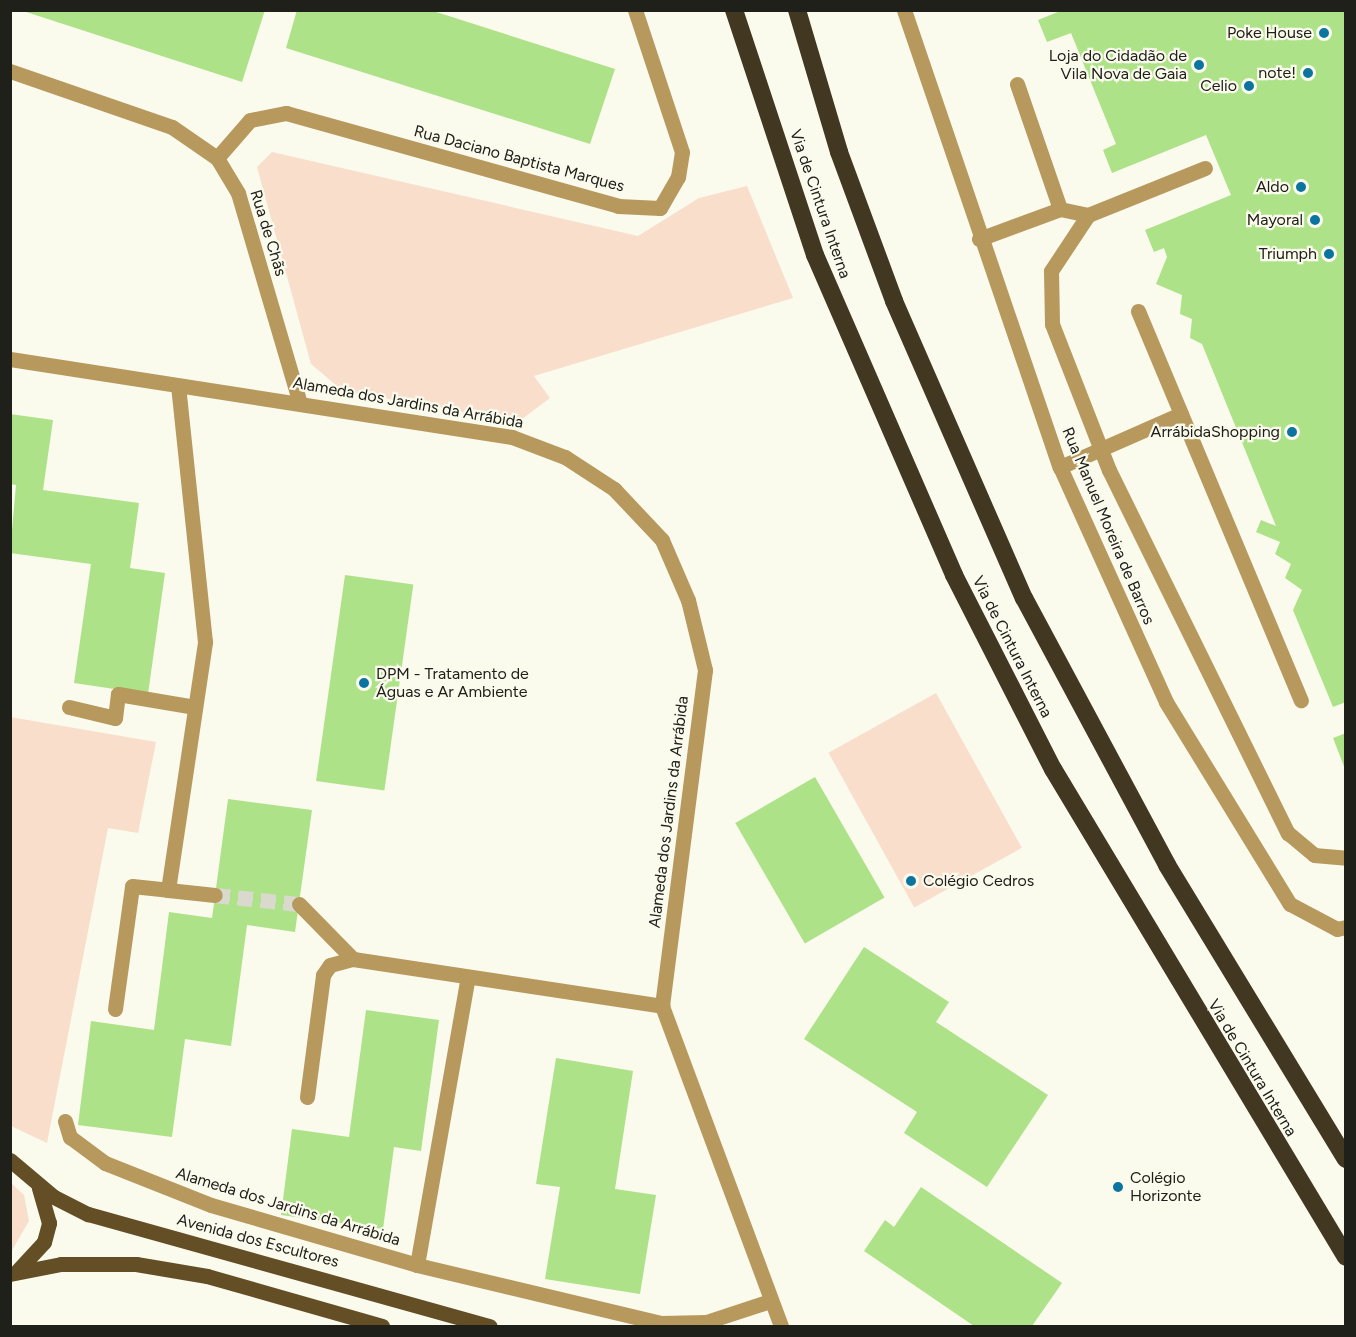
<!DOCTYPE html>
<html>
<head>
<meta charset="utf-8">
<style>
  body { margin:0 }
  #map { position:relative; width:1356px; height:1337px; overflow:hidden; background:#fafaed; font-family:Figtree,sans-serif }
  div>[style] { position:absolute }
  [style*='--x'] { left:calc(var(--x)*1px); top:calc(var(--y)*1px); width:calc(var(--w)*1px); rotate:calc(var(--a)*1deg) }
  .green>* { inset:0; background:#f9decc; transform-origin:0 0 }
  .building>* { inset:0; background:#aee288; transform-origin:0 0 }
  .minor-tunnel>* { height:15px; margin-top:-7.5px; transform-origin:0; background:repeating-linear-gradient(90deg,#d9d9ce 0 15px,transparent 0 23px) }
  .minor>* { height:15px; margin:-7.5px; padding:0 7.5px; transform-origin:7.5px; border-radius:7.5px; background:#b7985d }
  .major>* { height:15px; margin:-7.5px; padding:0 7.5px; transform-origin:7.5px; border-radius:7.5px; background:#634e25 }
  .highway>* { height:18px; margin:-9px; padding:0 9px; transform-origin:9px; border-radius:9px; background:#423721 }
  .dots>* { width:16px; height:16px; translate:-50% -50%; box-sizing:border-box; border:3px solid #fafaed; border-radius:50% }
  span { translate:-50% -50%; white-space:nowrap; text-align:center; line-height:1.15; -webkit-text-stroke:4.5px #fafaed; paint-order:stroke }
  .poi-label { font-size:16px; color:#20201b }
  .right { translate:-100% -50%; text-align:right }
  .left { translate:0 -50%; text-align:left }
  .street-label { font-size:16px; color:#20201b }
  .frame { position:absolute; inset:0; border:12px solid #20201b; pointer-events:none }
</style>
</head>
<body>
<div id="map">
  <div class="green">
    <div style="clip-path:polygon(272px 152px,638px 236px,699px 198px,747px 186px,793px 298px,534px 376px,550px 398px,518px 422px,343px 391px,311px 364px,257px 167px)"></div>
    <div style="left:936px;top:693px;width:177px;height:123px;rotate:61deg"></div>
    <div style="clip-path:polygon(10px 717px,156px 742px,138px 833px,108px 828px,47px 1143px,11px 1126px)"></div>
    <div style="clip-path:polygon(10px 1182px,24px 1195px,29px 1221px,11px 1252px)"></div>
  </div>
  <div class="building">
    <div style="clip-path:polygon(20px 10px,265px 10px,242px 82px)"></div>
    <div style="clip-path:polygon(297px 10px,430px 10px,615px 69px,590px 144px,286px 48px)"></div>
    <div style="clip-path:polygon(1063px 10px,1346px 10px,1346px 702px,1333px 707px,1293px 610px,1302px 590px,1285px 578px,1291px 564px,1275px 554px,1280px 542px,1256px 532px,1261px 520px,1276px 526px,1202px 344px,1190px 338px,1192px 319px,1180px 314px,1182px 295px,1156px 284px,1167px 257px,1164px 248px,1154px 252px,1145px 230px,1231px 195px,1206px 135px,1112px 173px,1103px 150px,1116px 144px,1071px 33px,1047px 42px,1038px 20px)"></div>
    <div style="clip-path:polygon(10px 414px,53px 420px,43px 490px,139px 503px,130px 568px,165px 573px,148px 694px,74px 683px,91px 564px,10px 553px,16px 485px,10px 484px)"></div>
    <div style="left:345px;top:575px;width:69px;height:208px;rotate:8deg"></div>
    <div style="clip-path:polygon(1346px 733px,1346px 769px,1345px 769px,1333px 738px)"></div>
    <div style="left:815px;top:777px;width:139px;height:92px;rotate:60deg"></div>
    <div style="clip-path:polygon(228px 799px,312px 810px,295px 932px,247px 925px,231px 1046px,185px 1039px,172px 1137px,78px 1125px,91px 1021px,154px 1030px,169px 912px,212px 918px)"></div>
    <div style="clip-path:polygon(864px 947px,949px 1002px,936px 1022px,1048px 1095px,987px 1187px,904px 1133px,917px 1112px,804px 1039px)"></div>
    <div style="clip-path:polygon(366px 1010px,439px 1020px,421px 1151px,394px 1147px,383px 1229px,281px 1215px,292px 1129px,349px 1137px)"></div>
    <div style="clip-path:polygon(556px 1058px,633px 1071px,615px 1189px,656px 1195px,640px 1294px,545px 1279px,560px 1187px,536px 1184px)"></div>
    <div style="clip-path:polygon(921px 1187px,1062px 1283px,1032px 1326px,974px 1326px,864px 1251px,885px 1220px,894px 1227px)"></div>
  </div>
  <div class="minor-tunnel">
    <div style="--x:215;--y:895;--w:84;--a:6.1"></div>
  </div>
  <div class="minor">
    <div style="--x:904;--y:10;--w:483;--a:71.2"></div>
    <div style="--x:1060;--y:467;--w:258;--a:65.7"></div>
    <div style="--x:1166;--y:702;--w:237;--a:58.5"></div>
    <div style="--x:1290;--y:904;--w:53;--a:28"></div>
    <div style="--x:1337;--y:929;--w:9;--a:-13"></div>
    <div style="--x:10;--y:71;--w:171;--a:19.1"></div>
    <div style="--x:172;--y:127;--w:55;--a:34.6"></div>
    <div style="--x:217;--y:158;--w:41;--a:59"></div>
    <div style="--x:238;--y:193;--w:216;--a:73.6"></div>
    <div style="--x:1017;--y:84;--w:132;--a:71"></div>
    <div style="--x:217;--y:158;--w:50;--a:-49"></div>
    <div style="--x:250;--y:120;--w:37;--a:-11"></div>
    <div style="--x:286;--y:113;--w:345;--a:15.6"></div>
    <div style="--x:618;--y:206;--w:42;--a:2.7"></div>
    <div style="--x:660;--y:208;--w:36;--a:-60"></div>
    <div style="--x:678;--y:177;--w:25;--a:-81"></div>
    <div style="--x:682;--y:152;--w:150;--a:-108.3"></div>
    <div style="--x:1088;--y:215;--w:67;--a:123.5"></div>
    <div style="--x:1051;--y:271;--w:53;--a:88.9"></div>
    <div style="--x:1052;--y:324;--w:157;--a:68.7"></div>
    <div style="--x:1109;--y:470;--w:405;--a:63.8"></div>
    <div style="--x:1288;--y:833;--w:34;--a:40"></div>
    <div style="--x:1314;--y:855;--w:32;--a:5"></div>
    <div style="--x:979;--y:239;--w:86;--a:-20.3"></div>
    <div style="--x:1060;--y:209;--w:29;--a:12"></div>
    <div style="--x:1088;--y:215;--w:126;--a:-21.9"></div>
    <div style="--x:1138;--y:311;--w:422;--a:67.3"></div>
    <div style="--x:10;--y:359;--w:508;--a:8.83"></div>
    <div style="--x:512;--y:437;--w:57;--a:20.7"></div>
    <div style="--x:565;--y:457;--w:59;--a:33.1"></div>
    <div style="--x:614;--y:489;--w:70;--a:46.7"></div>
    <div style="--x:662;--y:540;--w:65;--a:66.6"></div>
    <div style="--x:688;--y:600;--w:72;--a:76.3"></div>
    <div style="--x:705;--y:670;--w:339;--a:97.3"></div>
    <div style="--x:662;--y:1006;--w:341;--a:69.6"></div>
    <div style="--x:1060;--y:467;--w:132;--a:-23.7"></div>
    <div style="--x:69;--y:707;--w:47;--a:13.4"></div>
    <div style="--x:115;--y:718;--w:24;--a:-83"></div>
    <div style="--x:118;--y:694;--w:78;--a:9.6"></div>
    <div style="--x:168;--y:890;--w:47;--a:6.1"></div>
    <div style="--x:299;--y:904;--w:77;--a:45.5"></div>
    <div style="--x:115;--y:1009;--w:124;--a:-82.1"></div>
    <div style="--x:132;--y:886;--w:36;--a:6"></div>
    <div style="--x:168;--y:890;--w:251;--a:-81.5"></div>
    <div style="--x:205;--y:642;--w:258;--a:-96"></div>
    <div style="--x:307;--y:1097;--w:123;--a:-82.5"></div>
    <div style="--x:323;--y:975;--w:12;--a:-55"></div>
    <div style="--x:330;--y:965;--w:24;--a:-15"></div>
    <div style="--x:353;--y:959;--w:313;--a:8.6"></div>
    <div style="--x:65;--y:1121;--w:17;--a:73"></div>
    <div style="--x:70;--y:1137;--w:44;--a:36.6"></div>
    <div style="--x:105;--y:1163;--w:114;--a:21.6"></div>
    <div style="--x:211;--y:1205;--w:215;--a:16.2"></div>
    <div style="--x:417;--y:1265;--w:251;--a:13.4"></div>
    <div style="--x:661;--y:1323;--w:45;--a:-1.3"></div>
    <div style="--x:706;--y:1322;--w:67;--a:-18.2"></div>
    <div style="--x:417;--y:1265;--w:292;--a:-80"></div>
  </div>
  <div class="major">
    <div style="--x:10;--y:1160;--w:57;--a:40.1"></div>
    <div style="--x:54;--y:1197;--w:38;--a:27"></div>
    <div style="--x:88;--y:1214;--w:417;--a:15.6"></div>
    <div style="--x:18;--y:1270;--w:38;--a:-47"></div>
    <div style="--x:44;--y:1242;--w:20;--a:-75"></div>
    <div style="--x:49;--y:1223;--w:37;--a:-106"></div>
    <div style="--x:10;--y:1274;--w:52;--a:-11.1"></div>
    <div style="--x:61;--y:1264;--w:75;--a:0"></div>
    <div style="--x:136;--y:1264;--w:72;--a:9.6"></div>
    <div style="--x:207;--y:1276;--w:182;--a:15.9"></div>
  </div>
  <div class="highway">
    <div style="--x:734;--y:10;--w:258;--a:71.7"></div>
    <div style="--x:815;--y:255;--w:349;--a:66.5"></div>
    <div style="--x:954;--y:575;--w:218;--a:63"></div>
    <div style="--x:1053;--y:769;--w:569;--a:59.02"></div>
    <div style="--x:797;--y:10;--w:148;--a:73.5"></div>
    <div style="--x:839;--y:152;--w:159;--a:69.7"></div>
    <div style="--x:894;--y:301;--w:324;--a:66.4"></div>
    <div style="--x:1024;--y:598;--w:303;--a:61.8"></div>
    <div style="--x:1167;--y:865;--w:344;--a:58.7"></div>
  </div>
  <div class="dots">
    <div style="left:1324px;top:33px;background:#0b75a0"></div>
    <div style="left:1199px;top:65px;background:#0b75a0"></div>
    <div style="left:1308px;top:73px;background:#0b75a0"></div>
    <div style="left:1249px;top:86px;background:#0b75a0"></div>
    <div style="left:1301px;top:187px;background:#0b75a0"></div>
    <div style="left:1315px;top:220px;background:#0b75a0"></div>
    <div style="left:1329px;top:254px;background:#0b75a0"></div>
    <div style="left:1292px;top:432px;background:#0b75a0"></div>
    <div style="left:364px;top:683px;background:#0b75a0"></div>
    <div style="left:911px;top:881px;background:#0b75a0"></div>
    <div style="left:1118px;top:1187px;background:#0b75a0"></div>
  </div>
  <div class="poi-label">
    <span class="right" style="left:1312px;top:33px">Poke House</span>
    <span class="right" style="left:1187px;top:65px">Loja do Cidadão de<br>Vila Nova de Gaia</span>
    <span class="right" style="left:1296px;top:73px">note!</span>
    <span class="right" style="left:1237px;top:86px">Celio</span>
    <span class="right" style="left:1289px;top:187px">Aldo</span>
    <span class="right" style="left:1303px;top:220px">Mayoral</span>
    <span class="right" style="left:1317px;top:254px">Triumph</span>
    <span class="right" style="left:1280px;top:432px">ArrábidaShopping</span>
    <span class="left" style="left:376px;top:683px">DPM - Tratamento de<br>Águas e Ar Ambiente</span>
    <span class="left" style="left:923px;top:881px">Colégio Cedros</span>
    <span class="left" style="left:1130px;top:1187px">Colégio<br>Horizonte</span>
  </div>
  <div class="street-label">
    <span style="left:519px;top:159px;rotate:15deg">Rua Daciano Baptista Marques</span>
    <span style="left:820px;top:204px;rotate:71deg">Via de Cintura Interna</span>
    <span style="left:268px;top:233px;rotate:73deg">Rua de Chãs</span>
    <span style="left:408px;top:403px;rotate:10deg">Alameda dos Jardins da Arrábida</span>
    <span style="left:1108px;top:526px;rotate:67deg">Rua Manuel Moreira de Barros</span>
    <span style="left:1012px;top:647px;rotate:63deg">Via de Cintura Interna</span>
    <span style="left:669px;top:812px;rotate:-83deg">Alameda dos Jardins da Arrábida</span>
    <span style="left:1252px;top:1068px;rotate:59deg">Via de Cintura Interna</span>
    <span style="left:288px;top:1207px;rotate:17deg">Alameda dos Jardins da Arrábida</span>
    <span style="left:258px;top:1241px;rotate:15deg">Avenida dos Escultores</span>
  </div>
  <div class="frame"></div>
</div>
</body>
</html>
